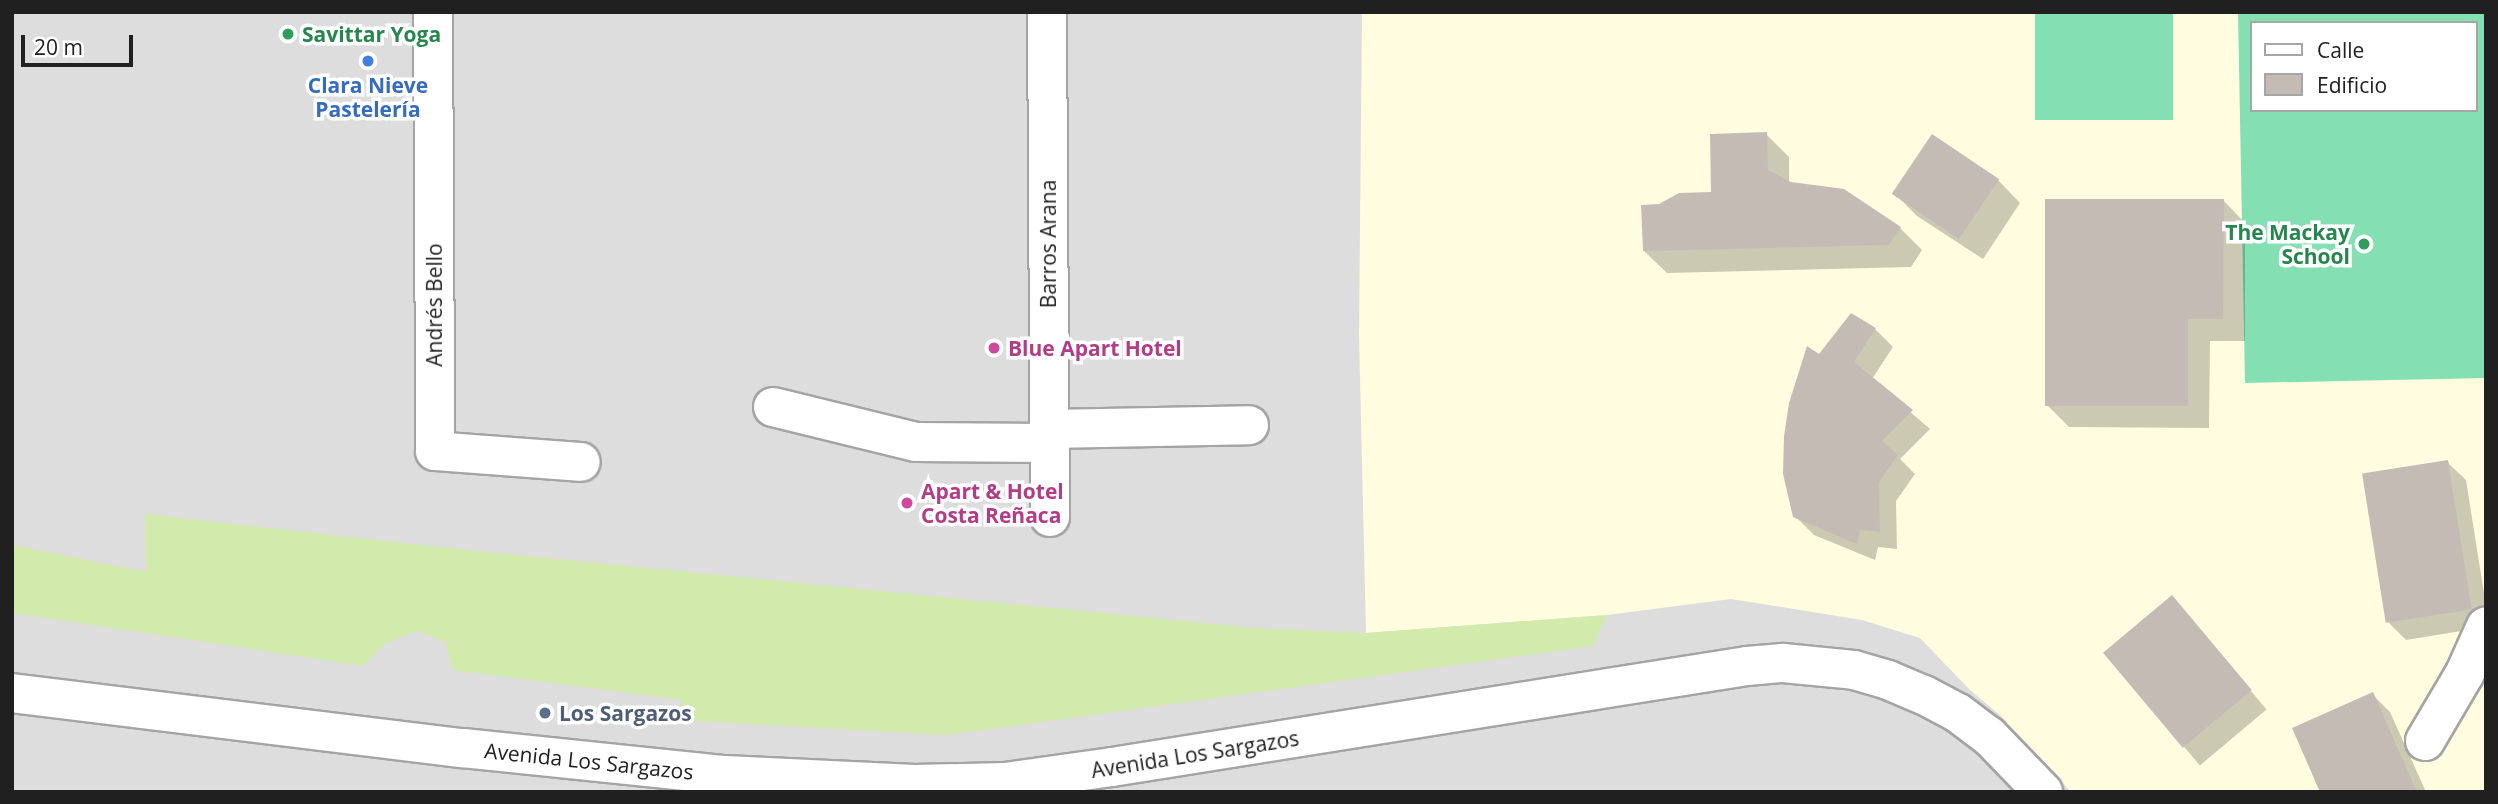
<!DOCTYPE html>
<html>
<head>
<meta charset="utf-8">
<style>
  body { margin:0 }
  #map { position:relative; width:2498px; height:804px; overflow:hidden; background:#f0ece6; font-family:"Open Sans",sans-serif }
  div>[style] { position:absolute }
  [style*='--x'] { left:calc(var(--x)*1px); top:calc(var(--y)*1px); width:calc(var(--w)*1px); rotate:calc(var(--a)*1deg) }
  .residential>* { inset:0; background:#dedddd }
  .education>* { inset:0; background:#fffce0 }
  .grass>* { inset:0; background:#d2ebac }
  .pitch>* { inset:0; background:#84e0b2; transform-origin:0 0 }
  .shadow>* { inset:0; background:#0003; transform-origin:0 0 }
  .building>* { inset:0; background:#c5bbb5; transform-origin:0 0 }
  .roads { filter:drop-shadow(2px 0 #a4a4a4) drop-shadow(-2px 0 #a4a4a4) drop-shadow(0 2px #a4a4a4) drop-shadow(0 -2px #a4a4a4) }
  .minor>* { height:38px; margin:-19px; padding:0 19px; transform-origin:19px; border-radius:19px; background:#fff }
  .dots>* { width:19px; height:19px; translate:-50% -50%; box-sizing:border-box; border:4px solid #fff; border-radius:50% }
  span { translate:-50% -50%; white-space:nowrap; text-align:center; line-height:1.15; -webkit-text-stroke:7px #fff; paint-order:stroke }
  .leisure-label { font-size:21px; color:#27864d; font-weight:700 }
  .left { translate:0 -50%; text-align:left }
  .right { translate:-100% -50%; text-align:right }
  .shop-label { font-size:21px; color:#366cbe; font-weight:700 }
  .street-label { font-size:21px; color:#202020 }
  .hotel-label { font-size:21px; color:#b23c85; font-weight:700 }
  .service-label { font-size:21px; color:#4e5e75; font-weight:700 }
  .frame { position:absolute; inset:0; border:14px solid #202020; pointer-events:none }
  .legend { position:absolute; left:2250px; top:21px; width:228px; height:91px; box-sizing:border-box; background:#fff; border:2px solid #a6a6a6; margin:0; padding:9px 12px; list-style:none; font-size:21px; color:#202020 }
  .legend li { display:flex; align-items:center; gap:14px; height:35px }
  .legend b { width:35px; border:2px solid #a6a6a6 }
  .scale { position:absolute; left:21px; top:35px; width:112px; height:32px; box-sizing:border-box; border:4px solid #202020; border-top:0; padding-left:9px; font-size:21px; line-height:24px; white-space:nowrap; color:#202020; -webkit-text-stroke:5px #fff; paint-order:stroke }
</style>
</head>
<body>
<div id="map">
  <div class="residential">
    <div style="clip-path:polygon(evenodd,12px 12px,2486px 12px,2486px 792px,12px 792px,12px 12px,2251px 23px,2475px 23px,2475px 110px,2251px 110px,2251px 23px)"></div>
  </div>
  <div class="education">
    <div style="clip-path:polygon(evenodd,1362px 12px,2486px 12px,2486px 792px,2071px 792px,2001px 716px,1970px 690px,1920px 638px,1862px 620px,1731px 599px,1607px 615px,1366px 633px,1359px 335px,1362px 12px,2251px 23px,2475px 23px,2475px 110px,2251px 110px,2251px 23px)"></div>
  </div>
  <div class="grass">
    <div style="clip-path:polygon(145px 514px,456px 549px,1254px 628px,1366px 633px,1607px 615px,1593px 646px,947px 735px,676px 720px,682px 700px,453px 670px,445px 642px,417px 631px,386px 643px,363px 666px,12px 613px,12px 545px,146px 572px)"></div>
  </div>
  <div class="pitch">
    <div style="left:2035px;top:12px;width:138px;height:108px"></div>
    <div style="clip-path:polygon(evenodd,2238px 12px,2486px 12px,2486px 378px,2245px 383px,2238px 12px,2251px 23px,2475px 23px,2475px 110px,2251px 110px,2251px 23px)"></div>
  </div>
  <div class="shadow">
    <div style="clip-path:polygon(1766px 134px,1789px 157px,1789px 183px,1900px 228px,1922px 250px,1911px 267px,1667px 273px,1644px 251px,1660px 206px,1713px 194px)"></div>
    <div style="clip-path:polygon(1932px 137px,1998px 180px,2020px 203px,1983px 259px,1917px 216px,1895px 194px)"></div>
    <div style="clip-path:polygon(2223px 200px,2245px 223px,2245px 341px,2210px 341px,2209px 428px,2069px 427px,2047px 405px)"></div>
    <div style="clip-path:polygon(1851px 316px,1875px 329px,1893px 347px,1872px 379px,1930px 429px,1900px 459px,1915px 474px,1896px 501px,1897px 549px,1878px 547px,1875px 560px,1814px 535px,1795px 516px,1819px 356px)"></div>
    <div style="clip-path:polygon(2447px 462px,2466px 480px,2486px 606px,2486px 627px,2406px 640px,2388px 622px)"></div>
    <div style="left:2172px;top:597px;width:147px;height:87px;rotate:50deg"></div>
    <div style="clip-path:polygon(2372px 694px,2390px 712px,2426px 792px,2322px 792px)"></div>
  </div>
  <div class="building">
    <div style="clip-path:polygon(1767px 132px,1768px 170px,1791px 182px,1844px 189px,1901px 227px,1889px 245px,1643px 251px,1641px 205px,1659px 204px,1679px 193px,1711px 192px,1710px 134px)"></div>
    <div style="left:1932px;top:134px;width:81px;height:72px;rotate:34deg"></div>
    <div style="clip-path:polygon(2045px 199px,2224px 199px,2223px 319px,2188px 319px,2188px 406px,2045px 406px)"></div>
    <div style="clip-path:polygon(1851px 313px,1876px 328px,1854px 362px,1913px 410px,1882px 441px,1898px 455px,1879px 482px,1880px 532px,1860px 530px,1857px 544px,1793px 517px,1783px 474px,1784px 436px,1789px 403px,1807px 346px,1819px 354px)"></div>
    <div style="left:2448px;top:460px;width:151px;height:87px;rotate:81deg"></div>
    <div style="left:2172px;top:595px;width:124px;height:90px;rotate:50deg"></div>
    <div style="clip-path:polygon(2373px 692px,2417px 792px,2320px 792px,2292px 728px)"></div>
  </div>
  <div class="roads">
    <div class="minor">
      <div style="--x:433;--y:12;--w:439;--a:89.7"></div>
      <div style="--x:435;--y:451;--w:146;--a:4.3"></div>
      <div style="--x:1047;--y:12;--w:505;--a:89.66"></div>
      <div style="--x:773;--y:407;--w:147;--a:13.8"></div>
      <div style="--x:916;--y:442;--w:133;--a:0.4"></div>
      <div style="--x:1049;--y:429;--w:200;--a:-1.1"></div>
      <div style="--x:12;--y:693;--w:454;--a:7"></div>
      <div style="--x:463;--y:748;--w:263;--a:5.9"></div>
      <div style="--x:725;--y:775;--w:190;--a:2.7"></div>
      <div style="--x:915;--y:784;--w:90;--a:-1.3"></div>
      <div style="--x:1005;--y:782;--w:108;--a:-8"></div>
      <div style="--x:1112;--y:767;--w:643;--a:-9.04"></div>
      <div style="--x:1747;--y:666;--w:36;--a:-5"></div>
      <div style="--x:1783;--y:663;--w:71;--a:5.6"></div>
      <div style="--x:1854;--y:670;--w:35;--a:16"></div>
      <div style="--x:1888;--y:680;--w:39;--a:23"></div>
      <div style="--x:1924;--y:695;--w:38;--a:28"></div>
      <div style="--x:1958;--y:713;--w:39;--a:37"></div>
      <div style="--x:1989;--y:736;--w:78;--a:46"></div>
      <div style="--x:2425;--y:741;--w:79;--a:-59.5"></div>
      <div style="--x:2465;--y:673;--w:51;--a:-65.9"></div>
    </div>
  </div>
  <div class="dots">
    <div style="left:288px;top:34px;background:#2e9e5b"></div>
    <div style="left:368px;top:61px;background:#3f7fe0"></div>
    <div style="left:2364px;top:244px;background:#2e9e5b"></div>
    <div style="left:994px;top:348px;background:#d1479c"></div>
    <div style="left:907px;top:503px;background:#d1479c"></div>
    <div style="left:545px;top:713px;background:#5c6f8a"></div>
  </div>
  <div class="leisure-label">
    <span class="left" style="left:302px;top:34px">Savittar Yoga</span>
    <span class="right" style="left:2350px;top:244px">The Mackay<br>School</span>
  </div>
  <div class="shop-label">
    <span style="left:368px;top:97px">Clara Nieve<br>Pastelería</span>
  </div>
  <div class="street-label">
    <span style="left:1048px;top:244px;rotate:-90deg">Barros Arana</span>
    <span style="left:434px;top:305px;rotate:-90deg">Andrés Bello</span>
    <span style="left:1195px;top:754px;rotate:-9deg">Avenida Los Sargazos</span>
    <span style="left:589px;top:761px;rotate:6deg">Avenida Los Sargazos</span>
  </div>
  <div class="hotel-label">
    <span class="left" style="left:1008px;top:348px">Blue Apart Hotel</span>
    <span class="left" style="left:921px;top:503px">Apart &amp; Hotel<br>Costa Reñaca</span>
  </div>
  <div class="service-label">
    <span class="left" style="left:559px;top:713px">Los Sargazos</span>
  </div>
  <div class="frame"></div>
  <ul class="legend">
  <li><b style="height:9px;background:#fff"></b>Calle</li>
  <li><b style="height:19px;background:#c5bbb5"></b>Edificio</li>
  </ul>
  <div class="scale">20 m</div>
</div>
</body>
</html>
